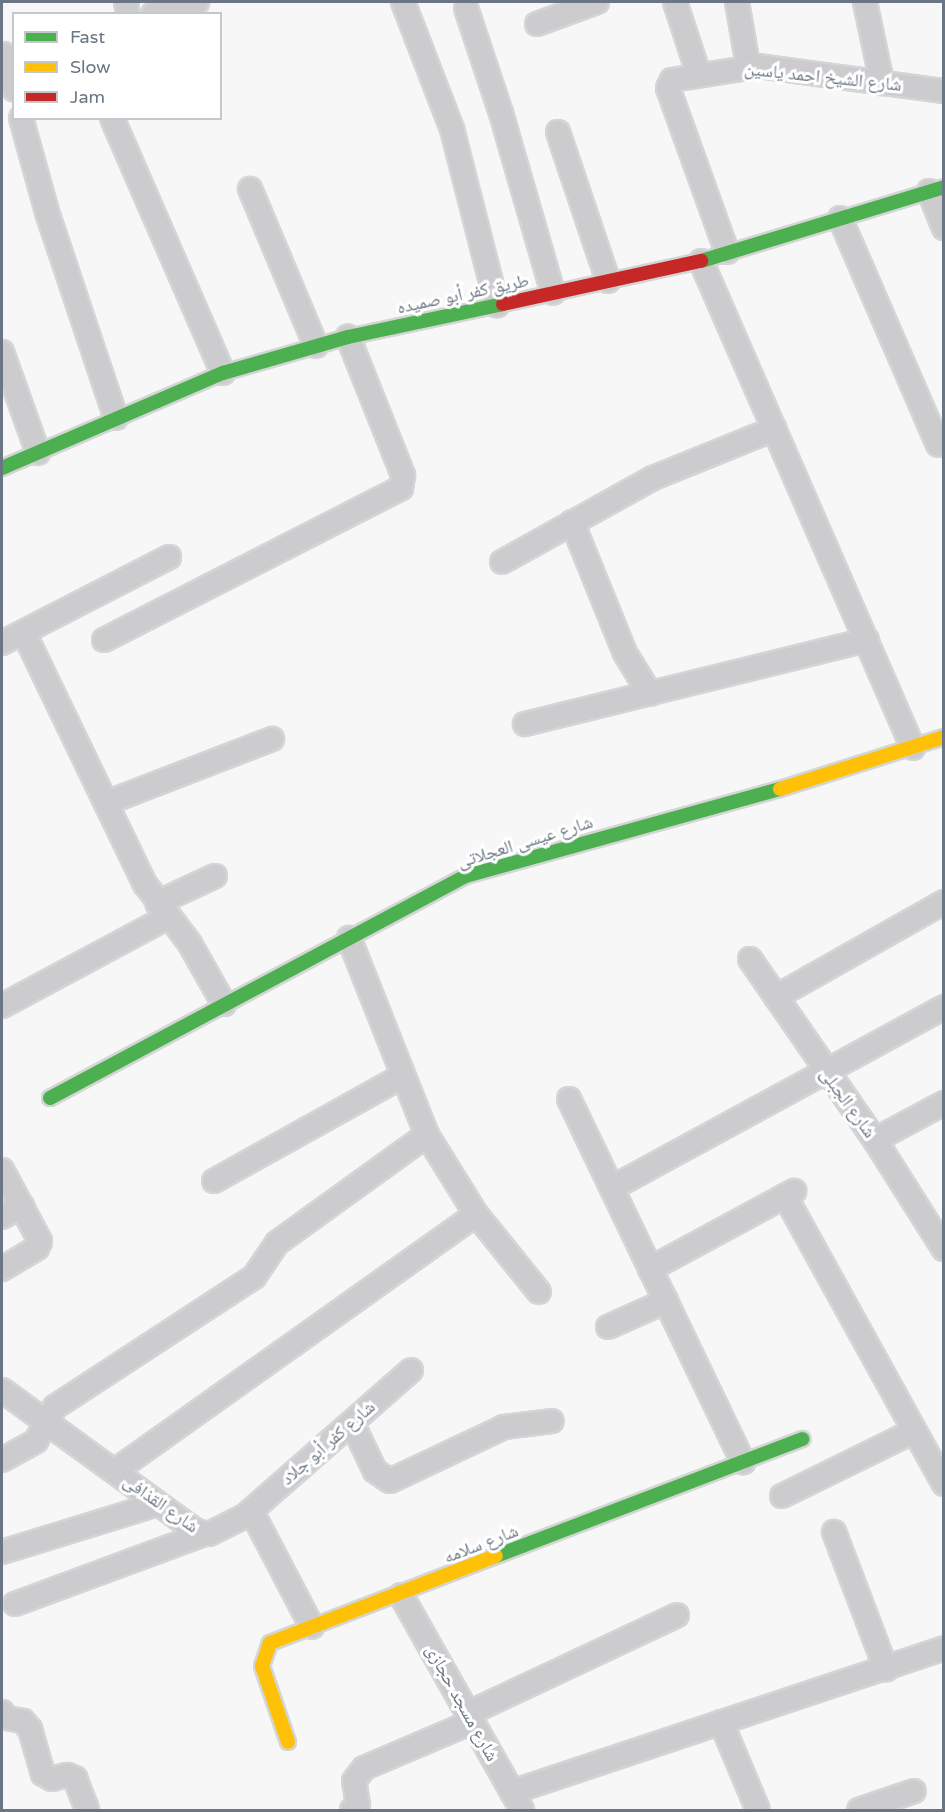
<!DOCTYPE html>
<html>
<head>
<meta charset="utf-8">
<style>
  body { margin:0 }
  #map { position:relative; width:945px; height:1812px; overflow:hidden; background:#f7f7f7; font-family:"Varela Round","Noto Naskh Arabic",sans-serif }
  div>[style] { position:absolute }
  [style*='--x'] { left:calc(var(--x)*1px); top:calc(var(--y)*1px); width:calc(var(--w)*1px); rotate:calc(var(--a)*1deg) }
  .roads { filter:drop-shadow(2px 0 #d4d5d5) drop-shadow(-2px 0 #d4d5d5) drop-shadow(0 2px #d4d5d5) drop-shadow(0 -2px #d4d5d5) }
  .street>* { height:22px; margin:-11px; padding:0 11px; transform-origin:11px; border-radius:11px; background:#ccccce }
  .fast>* { height:14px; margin:-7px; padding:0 7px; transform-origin:7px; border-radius:7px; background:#4caf50 }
  .slow>* { height:14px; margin:-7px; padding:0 7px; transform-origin:7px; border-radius:7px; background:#ffc107 }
  .jam>* { height:14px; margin:-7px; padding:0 7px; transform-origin:7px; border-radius:7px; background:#c62828 }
  span { translate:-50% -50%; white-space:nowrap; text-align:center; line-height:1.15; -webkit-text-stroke:6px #fff; paint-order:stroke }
  .street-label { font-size:18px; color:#6a7683 }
  .frame { position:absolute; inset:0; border:3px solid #6a7683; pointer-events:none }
  .legend { position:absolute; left:12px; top:12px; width:210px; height:108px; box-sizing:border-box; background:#fff; border:2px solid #c3c8cd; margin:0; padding:8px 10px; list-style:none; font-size:18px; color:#6a7683 }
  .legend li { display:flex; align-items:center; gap:12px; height:30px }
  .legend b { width:30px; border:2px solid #c3c8cd }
</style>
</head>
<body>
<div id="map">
  <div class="roads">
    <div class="street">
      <div style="--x:126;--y:2;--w:12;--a:81"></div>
      <div style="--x:403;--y:2;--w:136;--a:68.9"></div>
      <div style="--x:452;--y:129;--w:182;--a:75.7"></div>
      <div style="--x:675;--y:2;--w:77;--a:71.8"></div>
      <div style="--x:737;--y:2;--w:65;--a:80.2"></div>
      <div style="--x:865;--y:2;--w:83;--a:78.1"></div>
      <div style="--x:466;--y:8;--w:111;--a:71.6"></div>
      <div style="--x:501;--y:113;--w:187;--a:73.9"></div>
      <div style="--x:153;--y:14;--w:46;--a:-15.3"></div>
      <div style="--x:537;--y:24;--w:64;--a:-20.1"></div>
      <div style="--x:4;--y:54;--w:37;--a:74"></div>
      <div style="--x:21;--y:118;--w:98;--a:74.5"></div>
      <div style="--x:47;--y:212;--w:217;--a:71.5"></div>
      <div style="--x:112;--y:118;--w:278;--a:66.5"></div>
      <div style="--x:558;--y:132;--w:157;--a:71.4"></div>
      <div style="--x:250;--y:189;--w:170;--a:67.2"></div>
      <div style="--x:929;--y:191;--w:40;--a:68"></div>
      <div style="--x:840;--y:218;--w:247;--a:66.6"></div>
      <div style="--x:727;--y:252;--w:174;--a:-109.8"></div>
      <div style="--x:668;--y:88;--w:9;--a:-63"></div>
      <div style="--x:672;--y:80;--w:88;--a:-9.1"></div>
      <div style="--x:759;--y:66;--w:187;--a:7.7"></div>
      <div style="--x:701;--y:261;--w:531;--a:66.48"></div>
      <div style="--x:2;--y:352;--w:107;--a:70.4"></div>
      <div style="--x:572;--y:522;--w:141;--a:68"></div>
      <div style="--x:625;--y:653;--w:48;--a:58.6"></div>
      <div style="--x:502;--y:562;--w:173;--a:-29.1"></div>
      <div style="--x:653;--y:478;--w:131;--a:-22"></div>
      <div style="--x:24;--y:633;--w:279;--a:64.3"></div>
      <div style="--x:145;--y:884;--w:75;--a:53.1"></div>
      <div style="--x:190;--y:944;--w:69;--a:60.5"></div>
      <div style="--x:104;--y:640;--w:334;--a:-27.1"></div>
      <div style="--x:401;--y:488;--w:13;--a:-81"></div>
      <div style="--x:403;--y:475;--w:149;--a:-111.7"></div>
      <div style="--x:2;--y:643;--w:188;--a:-27.2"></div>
      <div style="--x:525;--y:724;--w:352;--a:-13.8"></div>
      <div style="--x:106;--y:803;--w:178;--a:-21.1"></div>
      <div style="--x:157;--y:903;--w:64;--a:-25"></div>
      <div style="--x:349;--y:938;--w:212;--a:68.4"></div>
      <div style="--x:427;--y:1135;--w:93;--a:58.2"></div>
      <div style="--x:476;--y:1214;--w:100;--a:51.1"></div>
      <div style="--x:750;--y:959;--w:220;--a:55.4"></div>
      <div style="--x:875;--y:1140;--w:129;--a:57.7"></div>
      <div style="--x:776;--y:997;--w:193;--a:-29.5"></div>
      <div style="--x:2;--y:1006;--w:188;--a:-28.2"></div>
      <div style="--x:569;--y:1099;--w:403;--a:64.4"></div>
      <div style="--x:875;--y:1140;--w:78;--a:-28.2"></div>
      <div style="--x:2;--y:1170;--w:81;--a:61.8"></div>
      <div style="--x:40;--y:1241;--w:8;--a:113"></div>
      <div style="--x:37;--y:1248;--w:41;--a:149"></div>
      <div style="--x:214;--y:1181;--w:216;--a:-29.1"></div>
      <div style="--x:612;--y:1188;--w:378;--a:-28.6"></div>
      <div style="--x:785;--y:1196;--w:329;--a:61.1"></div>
      <div style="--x:2;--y:1217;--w:23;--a:-29"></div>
      <div style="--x:650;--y:1269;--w:164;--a:-28.4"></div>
      <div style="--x:608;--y:1327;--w:64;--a:-24.1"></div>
      <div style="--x:2;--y:1390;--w:240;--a:36"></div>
      <div style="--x:196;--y:1531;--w:13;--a:13"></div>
      <div style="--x:209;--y:1534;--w:40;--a:-26.6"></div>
      <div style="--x:245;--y:1516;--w:9;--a:0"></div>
      <div style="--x:254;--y:1516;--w:125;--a:62.4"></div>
      <div style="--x:352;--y:1423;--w:53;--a:64.4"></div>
      <div style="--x:375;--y:1471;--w:18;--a:34"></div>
      <div style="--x:390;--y:1481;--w:126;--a:-25.3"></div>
      <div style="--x:504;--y:1427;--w:48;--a:-7.1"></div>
      <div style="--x:2;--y:1460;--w:39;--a:-29"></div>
      <div style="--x:36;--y:1441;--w:39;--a:-61"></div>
      <div style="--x:55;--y:1407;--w:238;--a:-33.2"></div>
      <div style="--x:254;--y:1277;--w:41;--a:-55.9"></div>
      <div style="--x:277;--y:1243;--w:185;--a:-35.8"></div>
      <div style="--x:115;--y:1471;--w:443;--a:-35.4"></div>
      <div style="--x:782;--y:1496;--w:147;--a:-26.2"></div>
      <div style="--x:245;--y:1516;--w:221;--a:-41.3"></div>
      <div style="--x:834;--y:1532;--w:147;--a:69.2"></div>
      <div style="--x:2;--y:1552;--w:163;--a:-17.1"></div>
      <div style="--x:401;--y:1595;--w:247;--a:60.6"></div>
      <div style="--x:15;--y:1604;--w:202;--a:-20.3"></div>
      <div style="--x:2;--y:1712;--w:7;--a:56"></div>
      <div style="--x:6;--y:1718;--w:17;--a:10"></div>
      <div style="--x:23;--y:1721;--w:11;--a:49"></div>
      <div style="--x:30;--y:1729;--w:47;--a:73.9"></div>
      <div style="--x:43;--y:1774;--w:10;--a:29"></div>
      <div style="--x:52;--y:1779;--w:16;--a:-15"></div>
      <div style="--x:67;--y:1775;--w:9;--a:21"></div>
      <div style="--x:75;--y:1778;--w:34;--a:69"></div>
      <div style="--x:467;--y:1714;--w:232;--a:-25.2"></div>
      <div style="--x:721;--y:1722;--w:95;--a:67.2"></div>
      <div style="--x:512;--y:1792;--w:455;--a:-18.4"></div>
      <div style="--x:352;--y:1810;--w:8;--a:-40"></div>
      <div style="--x:358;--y:1805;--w:24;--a:-99"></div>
      <div style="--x:354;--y:1781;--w:16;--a:-52"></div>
      <div style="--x:364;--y:1768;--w:117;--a:-23.1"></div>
      <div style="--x:859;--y:1810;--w:58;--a:-19.1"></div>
    </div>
    <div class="fast">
      <div style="--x:701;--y:261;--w:254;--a:-16.9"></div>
      <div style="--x:2;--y:468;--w:241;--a:-23.3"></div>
      <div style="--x:223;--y:373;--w:130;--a:-16.1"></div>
      <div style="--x:348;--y:337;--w:158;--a:-12"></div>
      <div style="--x:50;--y:1098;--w:472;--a:-28.1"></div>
      <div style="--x:466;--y:876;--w:326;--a:-15.5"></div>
      <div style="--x:496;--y:1556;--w:328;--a:-20.9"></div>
    </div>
    <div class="slow">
      <div style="--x:780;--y:789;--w:172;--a:-17.6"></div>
      <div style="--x:288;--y:1742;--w:80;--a:-108.9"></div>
      <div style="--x:262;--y:1666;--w:24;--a:-71"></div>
      <div style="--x:270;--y:1643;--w:242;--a:-21.1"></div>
    </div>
    <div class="jam">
      <div style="--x:503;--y:304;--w:203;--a:-12.3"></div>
    </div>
  </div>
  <div class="street-label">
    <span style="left:823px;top:77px;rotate:6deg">شارع الشيخ احمد ياسين</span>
    <span style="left:463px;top:294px;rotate:-12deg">طريق كفر أبو صميده</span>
    <span style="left:525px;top:842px;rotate:-17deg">شارع عيسى العجلاتى</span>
    <span style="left:848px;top:1103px;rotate:54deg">شارع الجبلى</span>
    <span style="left:328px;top:1443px;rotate:-41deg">شارع كفر أبو جلاد</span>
    <span style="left:161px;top:1504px;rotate:35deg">شارع القذافى</span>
    <span style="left:481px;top:1544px;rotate:-21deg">شارع سلامه</span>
    <span style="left:462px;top:1703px;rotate:61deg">شارع مسجد حجازى</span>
  </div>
  <div class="frame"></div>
  <ul class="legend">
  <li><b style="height:8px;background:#4caf50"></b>Fast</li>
  <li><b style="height:8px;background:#ffc107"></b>Slow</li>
  <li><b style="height:8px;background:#c62828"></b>Jam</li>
  </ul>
</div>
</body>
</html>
